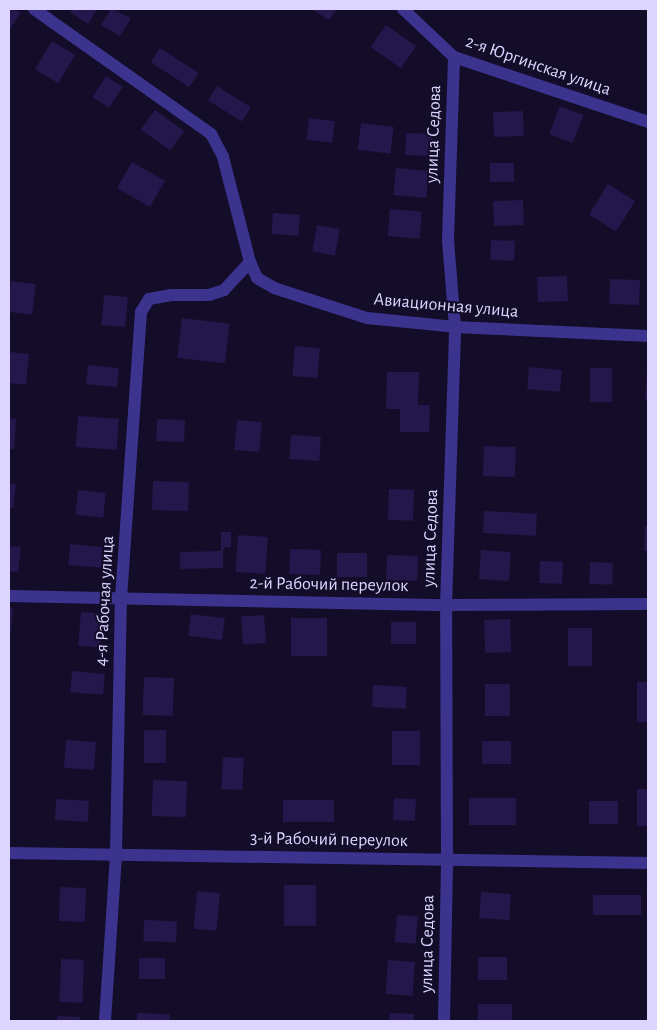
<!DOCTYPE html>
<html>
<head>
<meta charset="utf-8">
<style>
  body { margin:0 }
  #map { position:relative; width:657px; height:1030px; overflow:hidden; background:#130d29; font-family:"Alegreya Sans",sans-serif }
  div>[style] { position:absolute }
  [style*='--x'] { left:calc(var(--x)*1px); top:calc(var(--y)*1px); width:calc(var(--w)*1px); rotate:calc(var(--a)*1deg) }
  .building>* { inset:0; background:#24174c; transform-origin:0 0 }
  .minor>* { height:12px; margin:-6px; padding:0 6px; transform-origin:6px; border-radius:6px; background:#3b338d }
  span { translate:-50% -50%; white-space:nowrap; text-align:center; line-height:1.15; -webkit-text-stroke:4px #130d29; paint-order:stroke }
  .street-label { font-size:18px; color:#dcd5ff }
  .frame { position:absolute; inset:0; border:10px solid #dcd5ff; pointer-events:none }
</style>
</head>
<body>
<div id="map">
  <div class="building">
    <div style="clip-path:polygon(9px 9px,21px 12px,9px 31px)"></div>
    <div style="clip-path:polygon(72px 9px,97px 9px,88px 24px,70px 12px)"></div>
    <div style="clip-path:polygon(111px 9px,131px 18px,120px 36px,101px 25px)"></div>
    <div style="clip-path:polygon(311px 9px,337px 9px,329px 20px)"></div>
    <div style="left:386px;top:25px;width:37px;height:27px;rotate:35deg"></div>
    <div style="left:52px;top:41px;width:27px;height:33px;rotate:31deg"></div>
    <div style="left:160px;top:48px;width:46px;height:17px;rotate:33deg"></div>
    <div style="left:106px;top:76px;width:20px;height:25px;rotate:33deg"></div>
    <div style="left:217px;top:86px;width:40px;height:17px;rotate:32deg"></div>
    <div style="left:560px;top:106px;width:25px;height:30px;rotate:21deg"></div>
    <div style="left:155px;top:110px;width:36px;height:24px;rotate:36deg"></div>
    <div style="left:523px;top:111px;width:25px;height:30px;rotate:88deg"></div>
    <div style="left:309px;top:118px;width:26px;height:22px;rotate:7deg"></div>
    <div style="left:361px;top:123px;width:33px;height:27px;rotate:7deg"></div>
    <div style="left:406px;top:133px;width:27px;height:22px;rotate:2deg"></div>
    <div style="left:132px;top:162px;width:38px;height:30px;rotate:30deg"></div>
    <div style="left:490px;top:163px;width:24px;height:19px"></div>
    <div style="left:396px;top:168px;width:33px;height:27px;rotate:5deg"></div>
    <div style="left:608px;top:184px;width:32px;height:36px;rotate:32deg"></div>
    <div style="left:523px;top:200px;width:25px;height:30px;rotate:88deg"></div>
    <div style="left:390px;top:209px;width:32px;height:27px;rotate:5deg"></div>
    <div style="left:273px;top:213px;width:27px;height:21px;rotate:4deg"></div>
    <div style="left:317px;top:225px;width:23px;height:27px;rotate:10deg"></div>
    <div style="left:491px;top:240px;width:24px;height:20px;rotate:2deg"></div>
    <div style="left:567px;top:276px;width:25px;height:30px;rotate:88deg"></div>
    <div style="left:610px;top:279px;width:30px;height:25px;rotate:2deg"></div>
    <div style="left:11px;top:281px;width:25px;height:31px;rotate:7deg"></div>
    <div style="left:104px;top:295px;width:24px;height:30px;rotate:5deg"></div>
    <div style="left:182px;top:318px;width:48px;height:40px;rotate:7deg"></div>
    <div style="left:295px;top:346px;width:25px;height:30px;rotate:5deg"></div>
    <div style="clip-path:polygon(9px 352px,29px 354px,26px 385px,9px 383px)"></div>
    <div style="left:88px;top:365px;width:31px;height:19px;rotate:6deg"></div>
    <div style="left:529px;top:367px;width:33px;height:22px;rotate:5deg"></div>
    <div style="left:590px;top:368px;width:22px;height:34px"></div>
    <div style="clip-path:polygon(387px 372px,419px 372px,418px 405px,430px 405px,429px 432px,400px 432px,400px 409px,386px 409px)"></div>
    <div style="clip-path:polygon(647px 373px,648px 373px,648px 400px,645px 400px)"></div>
    <div style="left:78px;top:416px;width:41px;height:31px;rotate:4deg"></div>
    <div style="clip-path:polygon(9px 418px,16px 419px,14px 449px,9px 449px)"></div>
    <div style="left:157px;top:419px;width:28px;height:22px;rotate:2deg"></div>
    <div style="left:237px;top:420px;width:25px;height:30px;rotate:5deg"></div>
    <div style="left:291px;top:435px;width:30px;height:24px;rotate:4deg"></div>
    <div style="left:484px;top:446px;width:32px;height:30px;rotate:2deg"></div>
    <div style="left:153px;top:481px;width:36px;height:29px;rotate:2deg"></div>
    <div style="clip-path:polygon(9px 483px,16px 484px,13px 508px,9px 508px)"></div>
    <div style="left:389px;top:489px;width:25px;height:31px;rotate:2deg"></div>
    <div style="left:78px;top:490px;width:28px;height:25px;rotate:6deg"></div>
    <div style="left:484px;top:511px;width:53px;height:22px;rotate:3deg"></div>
    <div style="clip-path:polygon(645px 526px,648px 526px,648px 551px,644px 551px)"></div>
    <div style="clip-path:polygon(221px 532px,231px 532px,231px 547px,225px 547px,223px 551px,223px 568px,180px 569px,180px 552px,221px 551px)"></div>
    <div style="left:238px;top:535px;width:30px;height:37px;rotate:4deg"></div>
    <div style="left:70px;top:544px;width:33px;height:21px;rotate:5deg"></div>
    <div style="clip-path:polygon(9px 546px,21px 547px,18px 572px,9px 571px)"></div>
    <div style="left:290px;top:549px;width:31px;height:25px;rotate:2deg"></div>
    <div style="left:481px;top:550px;width:30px;height:29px;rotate:4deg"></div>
    <div style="left:337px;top:553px;width:30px;height:24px"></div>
    <div style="left:387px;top:555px;width:31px;height:25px;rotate:2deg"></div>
    <div style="left:540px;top:561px;width:23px;height:22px;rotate:2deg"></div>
    <div style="left:590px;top:562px;width:23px;height:22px;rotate:2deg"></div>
    <div style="clip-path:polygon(9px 607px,13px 608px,11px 633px,9px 632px)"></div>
    <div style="left:81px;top:612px;width:22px;height:34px;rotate:5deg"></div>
    <div style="left:191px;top:614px;width:34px;height:22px;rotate:7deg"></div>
    <div style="left:264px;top:615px;width:28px;height:23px;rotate:86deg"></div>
    <div style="left:327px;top:618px;width:38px;height:36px;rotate:90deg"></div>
    <div style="left:510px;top:619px;width:33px;height:26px;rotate:88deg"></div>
    <div style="left:391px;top:622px;width:25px;height:22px"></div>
    <div style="left:568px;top:628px;width:24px;height:38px"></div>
    <div style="left:72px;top:671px;width:33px;height:21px;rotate:5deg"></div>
    <div style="left:144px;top:677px;width:30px;height:38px;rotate:2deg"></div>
    <div style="left:637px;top:682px;width:11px;height:40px"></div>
    <div style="left:485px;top:684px;width:25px;height:32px"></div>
    <div style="left:373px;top:685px;width:34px;height:22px;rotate:3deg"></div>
    <div style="left:144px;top:730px;width:22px;height:33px"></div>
    <div style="left:392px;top:731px;width:28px;height:34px"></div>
    <div style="left:66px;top:740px;width:30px;height:28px;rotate:4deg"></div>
    <div style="left:511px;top:741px;width:23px;height:29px;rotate:90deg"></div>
    <div style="left:223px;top:757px;width:21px;height:32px;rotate:3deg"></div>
    <div style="left:153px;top:780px;width:34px;height:36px;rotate:2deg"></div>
    <div style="left:637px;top:789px;width:11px;height:37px"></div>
    <div style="left:394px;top:798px;width:22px;height:22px;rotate:3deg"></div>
    <div style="left:469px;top:798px;width:47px;height:27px"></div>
    <div style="left:56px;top:799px;width:33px;height:21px;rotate:3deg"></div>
    <div style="left:283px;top:800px;width:51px;height:22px"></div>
    <div style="left:589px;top:801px;width:29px;height:23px"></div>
    <div style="left:284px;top:885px;width:32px;height:41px"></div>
    <div style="left:60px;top:887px;width:26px;height:34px;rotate:2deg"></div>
    <div style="left:197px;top:891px;width:23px;height:38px;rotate:5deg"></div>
    <div style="left:481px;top:892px;width:30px;height:26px;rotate:4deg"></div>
    <div style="left:593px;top:895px;width:48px;height:20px"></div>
    <div style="left:397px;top:915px;width:21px;height:27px;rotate:5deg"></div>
    <div style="left:144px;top:920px;width:33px;height:21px;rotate:2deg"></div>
    <div style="left:478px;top:957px;width:29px;height:23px"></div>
    <div style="left:139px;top:958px;width:26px;height:21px"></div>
    <div style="left:61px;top:959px;width:23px;height:43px;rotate:2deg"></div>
    <div style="left:388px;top:960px;width:27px;height:34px;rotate:4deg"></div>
    <div style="left:478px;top:1004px;width:34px;height:17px"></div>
    <div style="left:137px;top:1013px;width:33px;height:8px;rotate:2deg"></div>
    <div style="clip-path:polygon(390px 1013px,414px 1014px,414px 1021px,389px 1021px)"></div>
    <div style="clip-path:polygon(57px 1016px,80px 1017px,80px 1021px,57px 1021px)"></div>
  </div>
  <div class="minor">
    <div style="--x:34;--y:9;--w:217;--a:35.2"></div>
    <div style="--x:211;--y:134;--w:26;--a:62"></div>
    <div style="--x:223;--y:157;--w:108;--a:75.6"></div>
    <div style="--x:250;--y:262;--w:17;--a:66"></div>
    <div style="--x:257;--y:278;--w:20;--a:30"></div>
    <div style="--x:274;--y:288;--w:98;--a:17.9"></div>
    <div style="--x:367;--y:318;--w:88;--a:5.8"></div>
    <div style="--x:455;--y:327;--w:193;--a:2.7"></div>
    <div style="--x:403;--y:9;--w:70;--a:43.3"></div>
    <div style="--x:454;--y:57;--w:205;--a:18.5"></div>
    <div style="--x:9;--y:596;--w:437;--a:1.2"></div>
    <div style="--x:446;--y:605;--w:202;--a:-0.3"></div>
    <div style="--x:9;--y:853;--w:639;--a:0.9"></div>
    <div style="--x:105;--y:1021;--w:167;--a:-86.2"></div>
    <div style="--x:116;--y:854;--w:256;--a:-88.9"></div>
    <div style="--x:121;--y:598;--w:287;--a:-86"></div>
    <div style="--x:141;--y:312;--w:15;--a:-58"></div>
    <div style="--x:149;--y:299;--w:23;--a:-10"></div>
    <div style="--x:172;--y:295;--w:37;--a:0"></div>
    <div style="--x:209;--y:295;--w:16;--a:-18"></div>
    <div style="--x:224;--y:290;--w:38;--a:-47"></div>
    <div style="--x:444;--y:1021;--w:162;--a:-88.9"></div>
    <div style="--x:447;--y:859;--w:254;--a:-90.2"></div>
    <div style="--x:446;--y:605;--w:278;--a:-88.1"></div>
    <div style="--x:455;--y:327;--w:87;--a:-94.6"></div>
    <div style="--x:448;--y:240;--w:183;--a:-88.1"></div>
  </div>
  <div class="street-label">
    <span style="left:538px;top:66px;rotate:19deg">2-я Юргинская улица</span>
    <span style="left:434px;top:134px;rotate:-88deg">улица Седова</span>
    <span style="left:446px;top:306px;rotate:5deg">Авиационная улица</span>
    <span style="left:431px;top:538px;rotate:-88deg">улица Седова</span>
    <span style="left:329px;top:585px;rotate:1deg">2-й Рабочий переулок</span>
    <span style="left:105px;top:601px;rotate:-87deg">4-я Рабочая улица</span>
    <span style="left:329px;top:840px;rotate:1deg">3-й Рабочий переулок</span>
    <span style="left:428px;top:944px;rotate:-89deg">улица Седова</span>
  </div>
  <div class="frame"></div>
</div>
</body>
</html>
